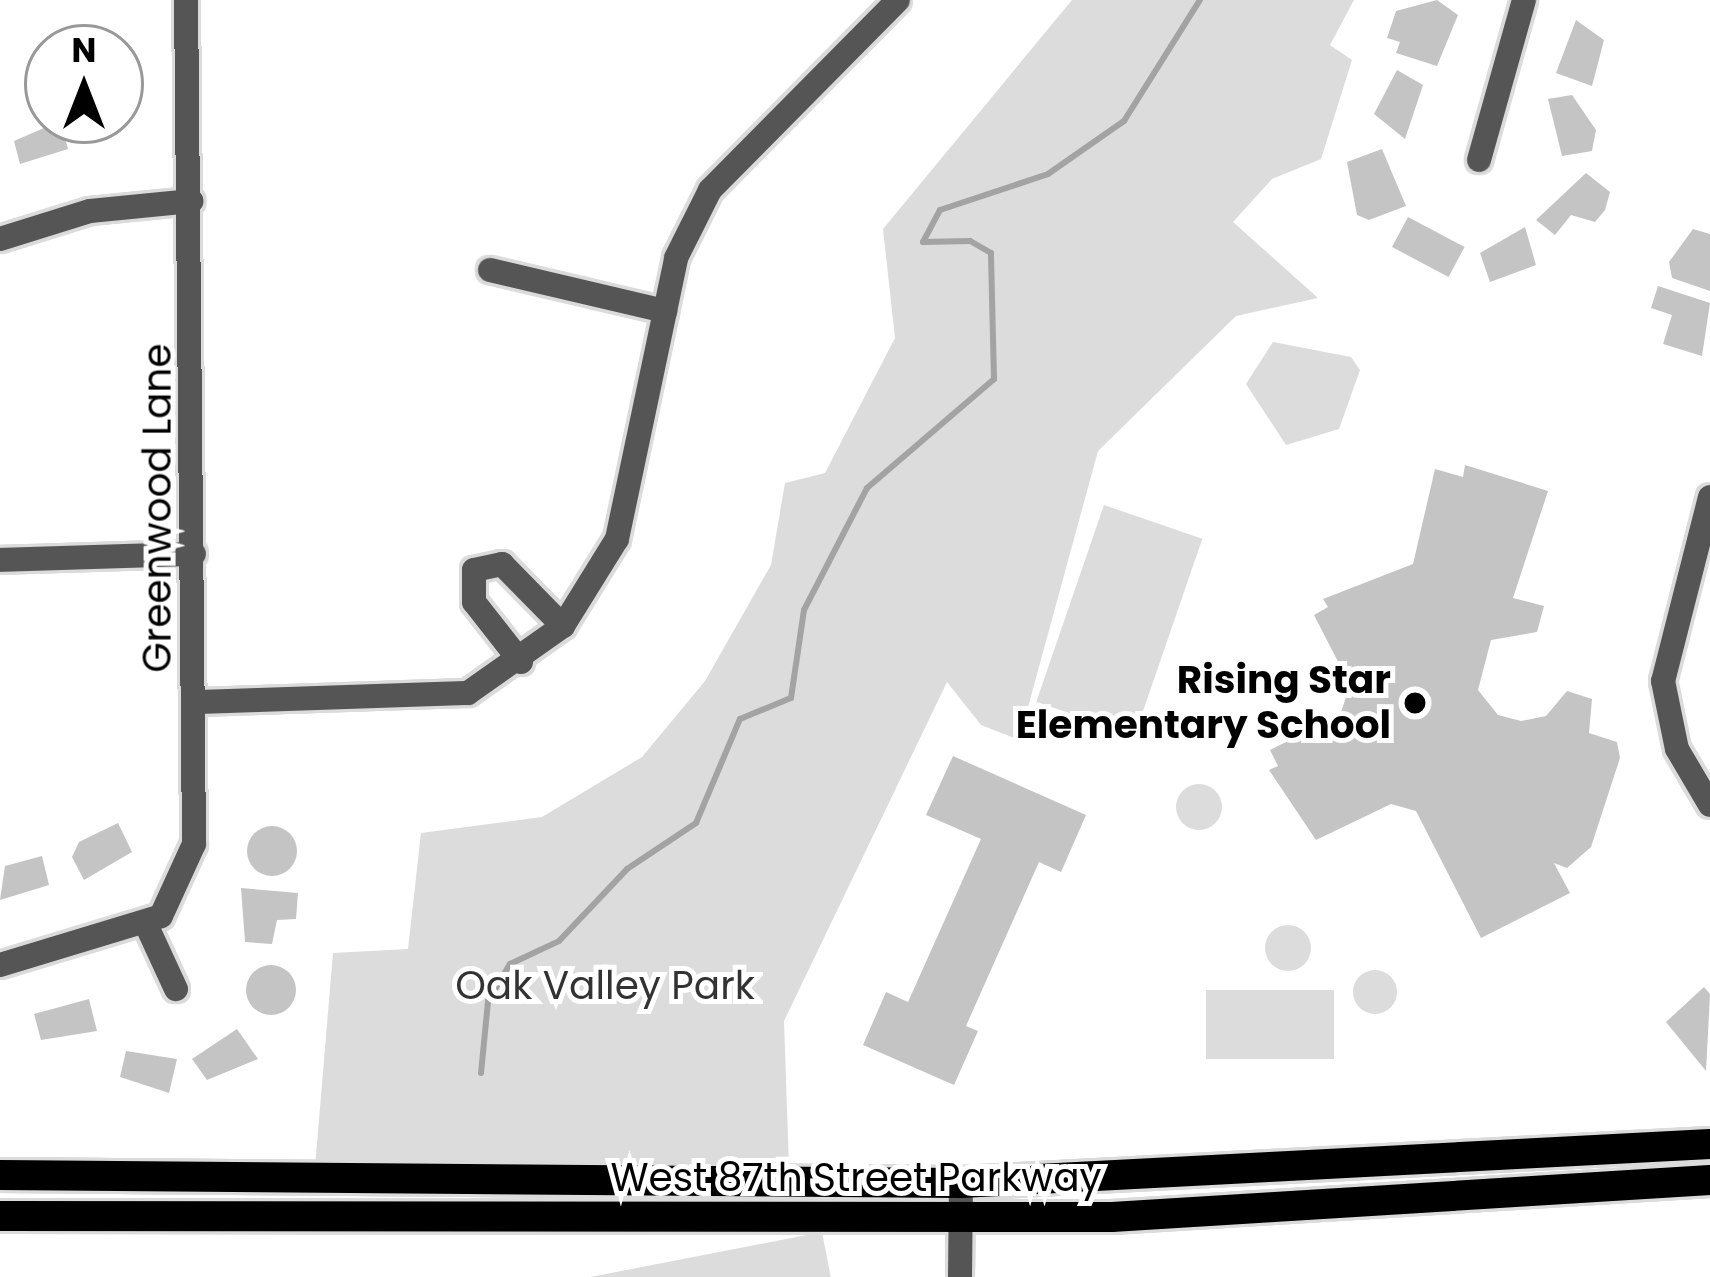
<!DOCTYPE html>
<html>
<head>
<meta charset="utf-8">
<style>
  body { margin:0 }
  #map { position:relative; width:1710px; height:1277px; overflow:hidden; background:#fff; font-family:Poppins,sans-serif }
  div>[style] { position:absolute }
  [style*='--x'] { left:calc(var(--x)*1px); top:calc(var(--y)*1px); width:calc(var(--w)*1px); rotate:calc(var(--a)*1deg) }
  .green>* { inset:0; background:#dcdcdc; transform-origin:0 0 }
  .round { border-radius:50% }
  .stream>* { height:6px; margin:-3px; padding:0 3px; transform-origin:3px; border-radius:3px; background:#a3a3a3 }
  .building>* { inset:0; background:#c4c4c4; transform-origin:0 0 }
  .roads { filter:drop-shadow(3px 0 #dbdbdb) drop-shadow(-3px 0 #dbdbdb) drop-shadow(0 3px #dbdbdb) drop-shadow(0 -3px #dbdbdb) }
  .street>* { height:24px; margin:-12px; padding:0 12px; transform-origin:12px; border-radius:12px; background:#555 }
  .primary>* { height:30px; margin:-15px; padding:0 15px; transform-origin:15px; border-radius:15px; background:#000 }
  .dots>* { width:33px; height:33px; translate:-50% -50%; box-sizing:border-box; border:6px solid #fff; border-radius:50% }
  span { translate:-50% -50%; white-space:nowrap; text-align:center; line-height:1.15; -webkit-text-stroke:10px #fff; paint-order:stroke }
  .street-label { font-size:39px; color:#000 }
  .poi-label { font-size:39px; color:#000; font-weight:700 }
  .right { translate:-100% -50%; text-align:right }
  .park-label { font-size:39px; color:#333 }
  .north { position:absolute; left:24px; top:24px; width:120px; height:120px; box-sizing:border-box; background:#fff; border:3px solid #999; border-radius:50%; rotate:0deg; font-size:33px; font-weight:700; line-height:48px; text-align:center; color:#000 }
  .north::after { content:''; display:block; margin:auto; width:42px; height:54px; background:#000; clip-path:polygon(50% 0,100% 100%,50% 72%,0 100%) }
</style>
</head>
<body>
<div id="map">
  <div class="green">
    <div style="clip-path:polygon(1072px 0,1354px 0,1330px 45px,1352px 60px,1321px 159px,1272px 179px,1233px 222px,1318px 298px,1236px 316px,1098px 451px,1019px 740px,981px 725px,947px 682px,784px 1021px,789px 1167px,315px 1167px,333px 953px,408px 949px,421px 833px,542px 817px,642px 757px,705px 681px,771px 565px,785px 483px,825px 473px,895px 338px,883px 229px)"></div>
    <div style="clip-path:polygon(1273px 342px,1351px 357px,1360px 370px,1339px 429px,1286px 445px,1246px 384px)"></div>
    <div style="left:1104px;top:505px;width:104px;height:208px;rotate:19deg"></div>
    <div class="round" style="left:1176px;top:784px;width:46px;height:46px"></div>
    <div class="round" style="left:1265px;top:925px;width:46px;height:46px"></div>
    <div class="round" style="left:1353px;top:970px;width:44px;height:44px"></div>
    <div style="left:1206px;top:990px;width:128px;height:69px"></div>
    <div style="left:822px;top:1232px;width:46px;height:822px;rotate:79deg"></div>
  </div>
  <div class="stream">
    <div style="--x:481;--y:1073;--w:72;--a:-84.4"></div>
    <div style="--x:488;--y:1001;--w:43;--a:-59.3"></div>
    <div style="--x:510;--y:964;--w:54;--a:-25.1"></div>
    <div style="--x:559;--y:941;--w:99;--a:-46.6"></div>
    <div style="--x:627;--y:869;--w:83;--a:-33.7"></div>
    <div style="--x:696;--y:823;--w:113;--a:-67.1"></div>
    <div style="--x:740;--y:719;--w:55;--a:-22.4"></div>
    <div style="--x:791;--y:698;--w:89;--a:-81.6"></div>
    <div style="--x:804;--y:610;--w:137;--a:-62.7"></div>
    <div style="--x:867;--y:488;--w:167;--a:-40.6"></div>
    <div style="--x:994;--y:379;--w:126;--a:-91.4"></div>
    <div style="--x:991;--y:253;--w:24;--a:-150"></div>
    <div style="--x:970;--y:241;--w:47;--a:178.8"></div>
    <div style="--x:923;--y:242;--w:36;--a:-62"></div>
    <div style="--x:940;--y:210;--w:114;--a:-18.4"></div>
    <div style="--x:1048;--y:174;--w:93;--a:-34.9"></div>
    <div style="--x:1124;--y:121;--w:143;--a:-57.9"></div>
  </div>
  <div class="building">
    <div style="clip-path:polygon(1437px 0,1458px 15px,1437px 66px,1396px 53px,1400px 42px,1387px 38px,1396px 11px)"></div>
    <div style="clip-path:polygon(1576px 20px,1604px 40px,1592px 86px,1556px 73px)"></div>
    <div style="clip-path:polygon(1397px 70px,1423px 85px,1405px 139px,1374px 114px)"></div>
    <div style="clip-path:polygon(1572px 95px,1596px 130px,1592px 151px,1562px 156px,1548px 99px)"></div>
    <div style="clip-path:polygon(60px 121px,68px 149px,20px 164px,14px 141px)"></div>
    <div style="clip-path:polygon(1382px 149px,1406px 206px,1369px 220px,1357px 215px,1347px 162px)"></div>
    <div style="clip-path:polygon(1586px 173px,1610px 192px,1605px 210px,1595px 222px,1571px 215px,1555px 235px,1536px 220px)"></div>
    <div style="left:1408px;top:217px;width:64px;height:34px;rotate:28deg"></div>
    <div style="clip-path:polygon(1525px 227px,1536px 265px,1490px 282px,1480px 253px)"></div>
    <div style="clip-path:polygon(1693px 229px,1710px 234px,1710px 291px,1672px 278px,1669px 262px)"></div>
    <div style="clip-path:polygon(1658px 286px,1710px 303px,1702px 356px,1663px 344px,1672px 315px,1651px 308px)"></div>
    <div style="clip-path:polygon(1465px 465px,1548px 491px,1513px 598px,1544px 606px,1537px 632px,1491px 640px,1478px 690px,1498px 715px,1521px 721px,1546px 716px,1567px 691px,1592px 699px,1589px 733px,1617px 742px,1620px 758px,1591px 847px,1567px 868px,1554px 863px,1570px 893px,1481px 938px,1416px 811px,1391px 804px,1316px 840px,1269px 770px,1278px 766px,1270px 750px,1340px 715px,1350px 685px,1314px 615px,1328px 607px,1323px 599px,1413px 564px,1435px 469px,1463px 477px)"></div>
    <div style="clip-path:polygon(953px 756px,1086px 815px,1061px 872px,1039px 862px,966px 1026px,978px 1031px,954px 1085px,863px 1045px,886px 992px,908px 1002px,981px 839px,926px 815px)"></div>
    <div style="clip-path:polygon(118px 823px,132px 852px,84px 880px,72px 857px,79px 842px)"></div>
    <div class="round" style="left:247px;top:826px;width:50px;height:50px"></div>
    <div style="clip-path:polygon(42px 856px,49px 885px,0 900px,5px 866px)"></div>
    <div style="clip-path:polygon(241px 888px,298px 893px,296px 919px,277px 920px,272px 944px,245px 942px)"></div>
    <div class="round" style="left:246px;top:965px;width:50px;height:50px"></div>
    <div style="clip-path:polygon(1704px 987px,1710px 994px,1706px 1071px,1666px 1022px)"></div>
    <div style="clip-path:polygon(89px 999px,97px 1031px,41px 1040px,34px 1014px)"></div>
    <div style="clip-path:polygon(237px 1029px,258px 1059px,207px 1080px,192px 1059px)"></div>
    <div style="clip-path:polygon(126px 1051px,177px 1059px,169px 1093px,120px 1077px)"></div>
  </div>
  <div class="roads">
    <div class="street">
      <div style="--x:1479;--y:160;--w:166;--a:-74.3"></div>
      <div style="--x:0;--y:239;--w:94;--a:-17.3"></div>
      <div style="--x:90;--y:211;--w:102;--a:-5.6"></div>
      <div style="--x:490;--y:270;--w:180;--a:13.2"></div>
      <div style="--x:1710;--y:497;--w:190;--a:104.3"></div>
      <div style="--x:1663;--y:681;--w:69;--a:78.4"></div>
      <div style="--x:1677;--y:749;--w:65;--a:59.5"></div>
      <div style="--x:0;--y:560;--w:194;--a:-1.8"></div>
      <div style="--x:521;--y:662;--w:76;--a:-128.1"></div>
      <div style="--x:474;--y:602;--w:32;--a:-90"></div>
      <div style="--x:474;--y:570;--w:29;--a:-12"></div>
      <div style="--x:502;--y:564;--w:87;--a:45.5"></div>
      <div style="--x:196;--y:702;--w:272;--a:-1.9"></div>
      <div style="--x:468;--y:693;--w:116;--a:-35.2"></div>
      <div style="--x:563;--y:626;--w:102;--a:-58.2"></div>
      <div style="--x:617;--y:539;--w:287;--a:-78.1"></div>
      <div style="--x:676;--y:258;--w:76;--a:-63.4"></div>
      <div style="--x:710;--y:190;--w:267;--a:-45.3"></div>
      <div style="--x:145;--y:922;--w:74;--a:65.2"></div>
      <div style="--x:0;--y:965;--w:168;--a:-16.9"></div>
      <div style="--x:161;--y:916;--w:79;--a:-65.4"></div>
      <div style="--x:194;--y:844;--w:844;--a:-90.54"></div>
      <div style="--x:960;--y:1277;--w:94;--a:-89.4"></div>
    </div>
    <div class="primary">
      <div style="--x:0;--y:1175;--w:961;--a:0.48"></div>
      <div style="--x:961;--y:1183;--w:750;--a:-2.98"></div>
      <div style="--x:0;--y:1216;--w:1112;--a:0.05"></div>
      <div style="--x:1112;--y:1217;--w:599;--a:-3.54"></div>
    </div>
  </div>
  <div class="dots">
    <div style="left:1415px;top:703px;background:#000"></div>
  </div>
  <div class="street-label">
    <span style="left:158px;top:508px;rotate:-90deg">Greenwood Lane</span>
    <span style="left:856px;top:1178px">West 87th Street Parkway</span>
  </div>
  <div class="poi-label">
    <span class="right" style="left:1391px;top:703px">Rising Star<br>Elementary School</span>
  </div>
  <div class="park-label">
    <span style="left:605px;top:986px">Oak Valley Park</span>
  </div>
  <div class="north">N</div>
</div>
</body>
</html>
